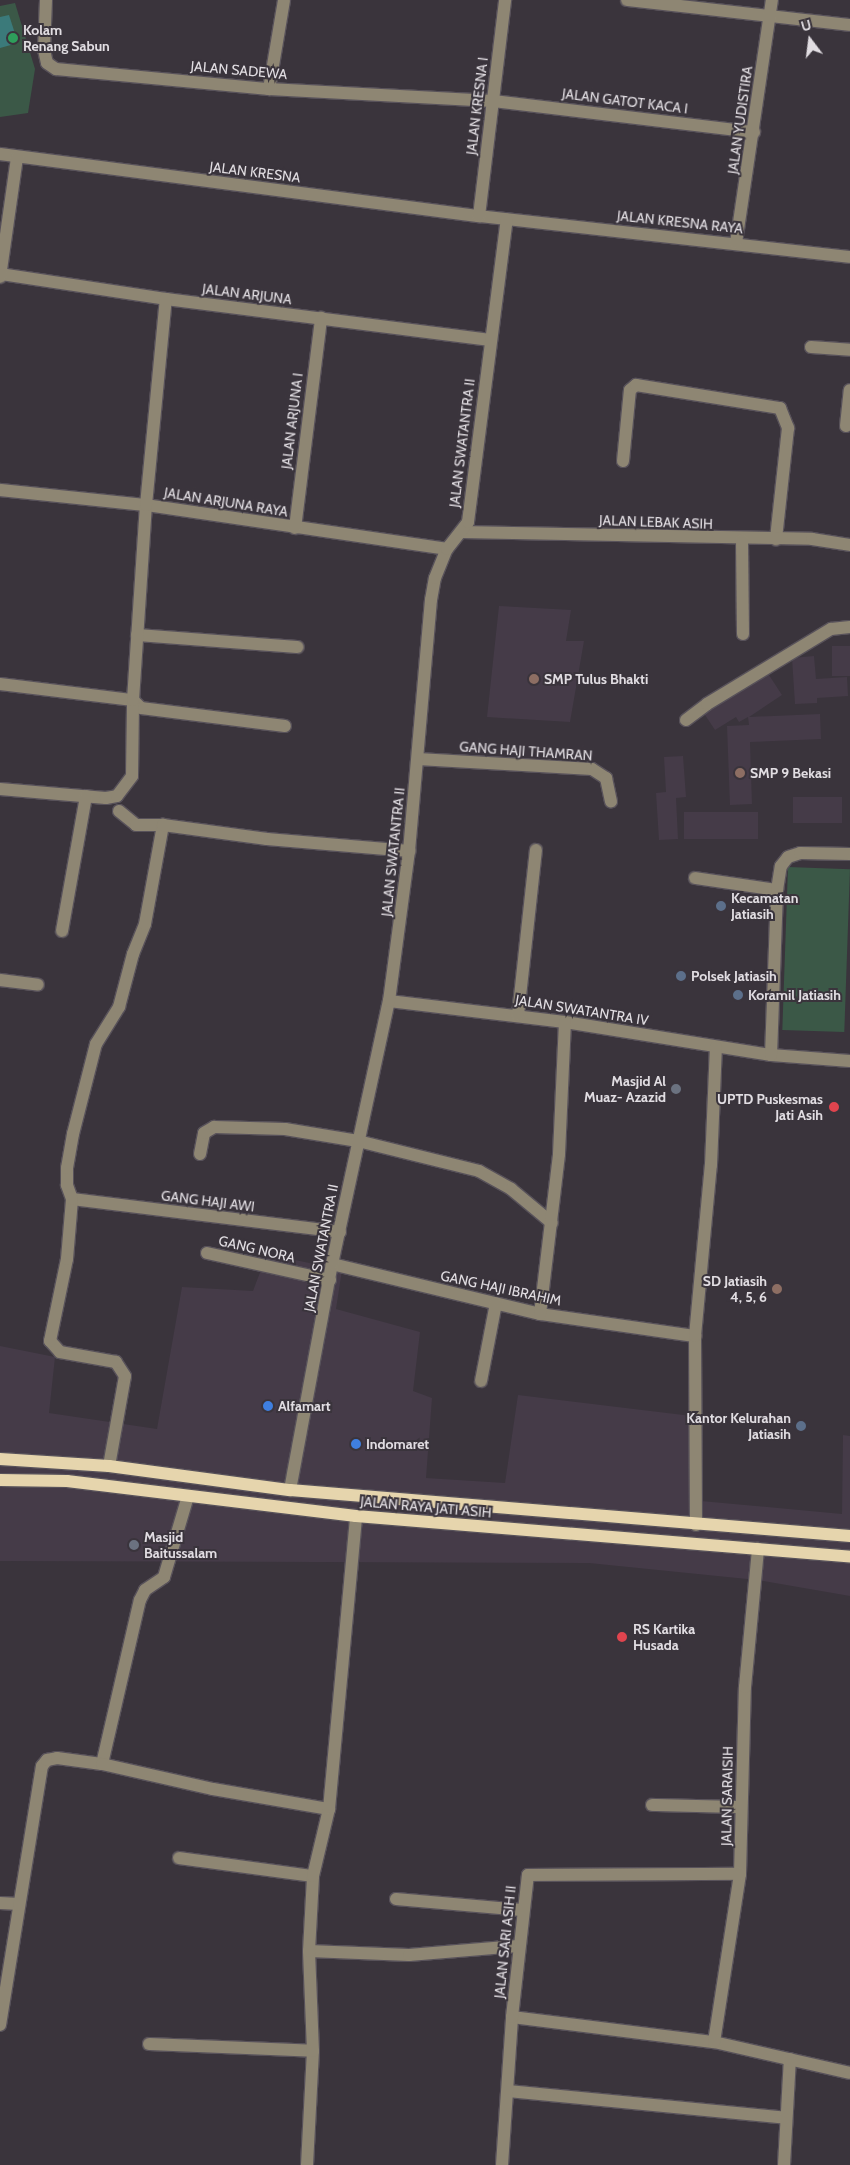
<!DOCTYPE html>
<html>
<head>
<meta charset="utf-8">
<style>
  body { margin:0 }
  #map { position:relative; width:850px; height:2165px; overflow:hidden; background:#3a343c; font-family:Cabin,sans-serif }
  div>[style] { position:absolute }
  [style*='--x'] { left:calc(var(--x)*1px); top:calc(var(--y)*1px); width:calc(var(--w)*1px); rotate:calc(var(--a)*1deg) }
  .built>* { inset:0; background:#453b48; transform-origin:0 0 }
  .green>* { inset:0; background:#3b5847; transform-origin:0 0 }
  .water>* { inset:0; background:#3b7a7a }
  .roads { filter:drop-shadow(1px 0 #58525a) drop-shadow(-1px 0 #58525a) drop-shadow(0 1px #58525a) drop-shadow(0 -1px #58525a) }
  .minor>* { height:12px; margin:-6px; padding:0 6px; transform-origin:6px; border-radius:6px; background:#8e8673 }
  .major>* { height:12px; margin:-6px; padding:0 6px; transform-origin:6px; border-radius:6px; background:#e6d5ad }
  .dots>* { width:14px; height:14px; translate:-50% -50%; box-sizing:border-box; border:2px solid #3a343c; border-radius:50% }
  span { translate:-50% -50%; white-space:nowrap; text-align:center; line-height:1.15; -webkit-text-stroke:4px #3a343c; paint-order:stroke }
  .poi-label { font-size:14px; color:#e1dde2; font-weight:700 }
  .left { translate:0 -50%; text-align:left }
  .right { translate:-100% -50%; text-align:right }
  .street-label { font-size:14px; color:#e1dde2 }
  .north { position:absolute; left:785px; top:15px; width:50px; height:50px; -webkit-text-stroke:4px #3a343c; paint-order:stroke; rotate:345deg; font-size:14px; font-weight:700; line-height:20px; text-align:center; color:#e1dde2 }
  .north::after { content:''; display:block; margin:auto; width:18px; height:22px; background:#e1dde2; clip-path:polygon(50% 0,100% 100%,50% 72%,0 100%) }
</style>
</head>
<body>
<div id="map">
  <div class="built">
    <div style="clip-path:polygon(499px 606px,571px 610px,566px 641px,584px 641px,570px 722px,487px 717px)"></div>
    <div style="left:832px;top:646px;width:18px;height:30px"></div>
    <div style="clip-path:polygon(814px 656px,816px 679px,847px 677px,848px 696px,817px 698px,817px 703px,795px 704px,792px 658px)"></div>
    <div style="clip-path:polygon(767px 672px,782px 695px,749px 717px,820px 714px,821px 739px,750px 742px,752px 804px,730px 805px,727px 726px,749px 725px,748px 717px,739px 722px,736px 717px,715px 730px,703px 712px)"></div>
    <div style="clip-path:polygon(683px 756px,686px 797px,676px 798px,678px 839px,659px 840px,656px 793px,666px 792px,664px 757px)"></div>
    <div style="left:842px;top:797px;width:26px;height:49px;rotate:90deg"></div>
    <div style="left:684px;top:812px;width:74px;height:27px"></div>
    <div style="clip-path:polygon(267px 1254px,342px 1270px,336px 1309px,420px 1332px,413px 1391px,432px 1398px,426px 1478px,505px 1483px,518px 1395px,700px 1417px,701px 1501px,842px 1514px,843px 1435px,850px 1436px,850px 1596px,757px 1580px,589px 1563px,0 1561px,0 1346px,55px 1357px,49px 1413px,157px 1429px,182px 1287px,253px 1291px)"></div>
  </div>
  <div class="green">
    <div style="clip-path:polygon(15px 3px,35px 69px,28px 113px,0 117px,0 6px)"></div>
    <div style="left:788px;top:867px;width:62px;height:163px;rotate:2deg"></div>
  </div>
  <div class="water">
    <div style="clip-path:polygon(9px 15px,18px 43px,0 48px,0 17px)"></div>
  </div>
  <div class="roads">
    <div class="minor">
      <div style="--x:46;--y:0;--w:50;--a:92.3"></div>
      <div style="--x:44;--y:50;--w:13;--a:77"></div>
      <div style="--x:47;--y:63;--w:11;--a:34"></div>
      <div style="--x:56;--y:69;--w:214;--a:5.4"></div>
      <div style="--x:269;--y:89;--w:224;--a:3.1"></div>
      <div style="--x:493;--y:101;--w:263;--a:6.8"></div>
      <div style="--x:627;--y:0;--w:224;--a:6.4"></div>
      <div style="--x:269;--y:89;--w:90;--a:-80.4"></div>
      <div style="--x:0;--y:154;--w:483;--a:7.4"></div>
      <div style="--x:479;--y:216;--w:373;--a:6.3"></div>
      <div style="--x:479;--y:216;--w:218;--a:-83.1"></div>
      <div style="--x:736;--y:243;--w:246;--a:-81.6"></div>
      <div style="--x:1;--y:274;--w:167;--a:8.6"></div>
      <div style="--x:166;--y:299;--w:327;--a:7.2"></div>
      <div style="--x:0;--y:277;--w:121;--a:-81.9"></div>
      <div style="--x:811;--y:347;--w:39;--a:4"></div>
      <div style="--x:846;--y:426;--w:36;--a:-84"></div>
      <div style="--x:623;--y:461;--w:71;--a:-84.4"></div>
      <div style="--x:630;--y:390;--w:8;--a:-40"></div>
      <div style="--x:636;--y:385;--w:146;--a:9.1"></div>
      <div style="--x:780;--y:408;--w:22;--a:68"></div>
      <div style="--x:788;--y:428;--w:112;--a:96.2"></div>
      <div style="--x:0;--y:490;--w:147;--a:5.9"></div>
      <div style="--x:146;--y:505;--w:304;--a:8.3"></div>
      <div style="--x:295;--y:528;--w:212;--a:-82.9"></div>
      <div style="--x:461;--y:532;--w:351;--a:1.1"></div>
      <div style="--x:812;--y:539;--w:38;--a:9"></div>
      <div style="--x:742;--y:540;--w:94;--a:89.4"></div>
      <div style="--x:137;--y:635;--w:161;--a:4.3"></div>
      <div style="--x:0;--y:684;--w:134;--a:6.9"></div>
      <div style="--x:133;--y:700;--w:11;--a:45"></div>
      <div style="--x:141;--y:708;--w:145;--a:7.1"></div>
      <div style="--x:686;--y:720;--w:26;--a:-37"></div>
      <div style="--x:707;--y:704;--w:145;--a:-31.2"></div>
      <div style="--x:831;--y:629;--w:19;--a:-6"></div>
      <div style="--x:418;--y:759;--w:174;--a:3.3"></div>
      <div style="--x:592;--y:769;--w:17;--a:33"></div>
      <div style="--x:606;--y:778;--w:24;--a:78"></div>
      <div style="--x:0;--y:789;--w:106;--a:4.9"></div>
      <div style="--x:106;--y:798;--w:11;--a:-10"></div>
      <div style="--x:117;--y:796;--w:25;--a:-53"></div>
      <div style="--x:132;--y:776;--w:76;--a:-89.2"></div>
      <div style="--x:133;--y:700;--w:195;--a:-86.2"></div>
      <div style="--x:146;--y:505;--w:207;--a:-84.5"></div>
      <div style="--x:119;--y:811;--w:22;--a:39"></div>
      <div style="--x:136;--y:825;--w:27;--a:0"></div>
      <div style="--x:695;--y:878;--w:83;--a:8.3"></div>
      <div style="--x:62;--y:931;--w:137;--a:-79.9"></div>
      <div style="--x:0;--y:980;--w:38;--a:7"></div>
      <div style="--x:389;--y:1001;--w:177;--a:6.8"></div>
      <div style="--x:565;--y:1022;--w:209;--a:9.1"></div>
      <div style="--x:771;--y:1055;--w:79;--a:4.3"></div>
      <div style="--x:518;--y:1015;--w:166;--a:-83.8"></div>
      <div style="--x:771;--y:1055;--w:165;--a:-87.9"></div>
      <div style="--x:777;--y:890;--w:24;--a:-81"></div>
      <div style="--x:781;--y:866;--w:11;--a:-52"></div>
      <div style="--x:788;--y:857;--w:13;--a:-18"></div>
      <div style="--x:800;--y:853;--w:50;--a:1.1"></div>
      <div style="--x:200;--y:1154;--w:21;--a:-79"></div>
      <div style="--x:204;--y:1133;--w:12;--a:-31"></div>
      <div style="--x:214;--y:1127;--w:71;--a:1.6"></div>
      <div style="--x:285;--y:1129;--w:74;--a:9.3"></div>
      <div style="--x:358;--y:1141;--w:125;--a:13.9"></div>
      <div style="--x:479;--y:1171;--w:37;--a:29"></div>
      <div style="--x:511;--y:1189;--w:53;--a:39.7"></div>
      <div style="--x:72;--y:1199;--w:270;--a:7"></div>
      <div style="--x:207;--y:1253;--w:126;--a:12.4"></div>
      <div style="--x:332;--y:1264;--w:214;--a:13.5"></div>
      <div style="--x:540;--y:1314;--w:157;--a:8.1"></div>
      <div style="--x:540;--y:1314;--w:161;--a:-83.2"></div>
      <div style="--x:559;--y:1154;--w:132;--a:-87.4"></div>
      <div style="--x:481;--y:1381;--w:79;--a:-79.1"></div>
      <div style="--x:109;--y:1466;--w:91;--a:-79.9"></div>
      <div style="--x:125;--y:1376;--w:17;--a:-123"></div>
      <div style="--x:116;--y:1362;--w:57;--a:-169.9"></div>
      <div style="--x:60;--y:1352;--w:15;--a:-132"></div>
      <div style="--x:50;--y:1341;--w:84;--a:-78.3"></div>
      <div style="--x:67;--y:1259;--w:60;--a:-85.2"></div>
      <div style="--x:72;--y:1199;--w:15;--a:-110"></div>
      <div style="--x:67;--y:1185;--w:17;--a:-90"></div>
      <div style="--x:67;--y:1168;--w:35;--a:-80"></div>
      <div style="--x:73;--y:1134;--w:93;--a:-75.7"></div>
      <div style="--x:96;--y:1044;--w:44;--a:-58.1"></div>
      <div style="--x:119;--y:1007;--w:55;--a:-75.2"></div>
      <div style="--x:133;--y:954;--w:32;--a:-68"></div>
      <div style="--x:145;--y:924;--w:101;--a:-79.7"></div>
      <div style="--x:163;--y:825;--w:105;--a:7.7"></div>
      <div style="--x:267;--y:839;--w:143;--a:4.8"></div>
      <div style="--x:290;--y:1490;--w:230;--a:-79.5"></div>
      <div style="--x:332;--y:1264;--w:269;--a:-77.8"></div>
      <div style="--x:389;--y:1001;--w:151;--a:-82.4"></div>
      <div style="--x:409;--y:851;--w:252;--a:-85"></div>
      <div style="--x:431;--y:600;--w:22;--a:-80"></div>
      <div style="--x:435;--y:578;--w:31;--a:-68"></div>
      <div style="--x:447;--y:549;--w:34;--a:-52"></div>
      <div style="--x:468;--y:522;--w:305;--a:-82.7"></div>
      <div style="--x:696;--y:1525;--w:189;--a:-90.3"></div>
      <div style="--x:695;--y:1336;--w:172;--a:-84.7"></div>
      <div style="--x:711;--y:1165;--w:118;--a:-87.6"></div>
      <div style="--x:102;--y:1764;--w:168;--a:-77"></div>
      <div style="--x:140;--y:1600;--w:11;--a:-63"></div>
      <div style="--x:145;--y:1590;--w:23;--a:-34"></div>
      <div style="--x:164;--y:1577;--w:84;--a:-73.5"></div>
      <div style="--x:652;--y:1805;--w:89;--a:1.3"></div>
      <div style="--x:179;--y:1858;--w:135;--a:7.7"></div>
      <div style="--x:396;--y:1899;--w:126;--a:5"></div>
      <div style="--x:0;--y:1903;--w:19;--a:3"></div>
      <div style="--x:309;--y:1951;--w:100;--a:2.3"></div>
      <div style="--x:409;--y:1955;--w:109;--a:-4.7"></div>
      <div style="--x:512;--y:2017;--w:204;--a:7.1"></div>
      <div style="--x:714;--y:2042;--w:139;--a:12.8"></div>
      <div style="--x:0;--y:2025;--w:262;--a:-80.8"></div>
      <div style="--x:42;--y:1766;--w:8;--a:-50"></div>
      <div style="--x:47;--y:1760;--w:10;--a:-11"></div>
      <div style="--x:57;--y:1758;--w:45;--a:7.6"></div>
      <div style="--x:102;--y:1764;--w:114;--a:12.7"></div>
      <div style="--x:213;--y:1789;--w:118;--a:9.8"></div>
      <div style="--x:714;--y:2042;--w:170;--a:-81.2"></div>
      <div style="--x:740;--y:1874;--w:187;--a:-88.5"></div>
      <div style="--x:745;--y:1687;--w:139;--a:-84.6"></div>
      <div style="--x:149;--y:2044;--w:164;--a:2.4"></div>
      <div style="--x:508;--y:2091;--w:279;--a:5.5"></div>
      <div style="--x:307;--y:2165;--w:114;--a:-87"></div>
      <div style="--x:313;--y:2051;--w:100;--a:-92.3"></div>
      <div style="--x:309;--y:1951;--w:75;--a:-86.9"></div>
      <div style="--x:313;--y:1876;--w:69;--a:-76.6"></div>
      <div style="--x:329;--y:1809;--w:294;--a:-84.7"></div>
      <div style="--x:502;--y:2165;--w:148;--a:-86.1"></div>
      <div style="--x:512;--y:2017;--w:143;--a:-83.6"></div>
      <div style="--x:528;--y:1875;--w:212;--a:-0.3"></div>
      <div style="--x:784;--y:2165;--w:106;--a:-86.8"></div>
    </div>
    <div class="major">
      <div style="--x:0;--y:1459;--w:109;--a:3.7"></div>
      <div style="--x:109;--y:1466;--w:183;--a:7.6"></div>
      <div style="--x:290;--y:1490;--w:562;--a:4.7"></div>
      <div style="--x:0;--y:1480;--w:67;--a:0.9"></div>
      <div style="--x:67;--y:1481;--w:291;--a:6.9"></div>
      <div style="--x:356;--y:1516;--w:496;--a:4.7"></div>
    </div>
  </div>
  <div class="dots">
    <div style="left:13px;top:38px;background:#2e9e5b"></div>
    <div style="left:534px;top:679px;background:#8d6e63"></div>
    <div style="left:740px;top:773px;background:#8d6e63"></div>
    <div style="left:721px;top:906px;background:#5c6f8a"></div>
    <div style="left:681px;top:976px;background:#5c6f8a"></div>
    <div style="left:738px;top:995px;background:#5c6f8a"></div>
    <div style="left:676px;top:1089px;background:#6b7280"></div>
    <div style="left:834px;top:1107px;background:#e0444e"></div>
    <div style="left:777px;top:1289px;background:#8d6e63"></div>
    <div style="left:268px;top:1406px;background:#3f7fe0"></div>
    <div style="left:801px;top:1426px;background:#5c6f8a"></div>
    <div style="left:356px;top:1444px;background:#3f7fe0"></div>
    <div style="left:134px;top:1545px;background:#6b7280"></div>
    <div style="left:622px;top:1637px;background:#e0444e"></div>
  </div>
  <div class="poi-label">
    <span class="left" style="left:23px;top:38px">Kolam<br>Renang Sabun</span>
    <span class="left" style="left:544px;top:679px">SMP Tulus Bhakti</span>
    <span class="left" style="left:750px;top:773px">SMP 9 Bekasi</span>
    <span class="left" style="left:731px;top:906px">Kecamatan<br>Jatiasih</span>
    <span class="left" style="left:691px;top:976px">Polsek Jatiasih</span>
    <span class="left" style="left:748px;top:995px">Koramil Jatiasih</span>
    <span class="right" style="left:666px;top:1089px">Masjid Al<br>Muaz- Azazid</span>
    <span class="right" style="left:823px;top:1107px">UPTD Puskesmas<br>Jati Asih</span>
    <span class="right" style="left:767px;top:1289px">SD Jatiasih<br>4, 5, 6</span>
    <span class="left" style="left:278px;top:1406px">Alfamart</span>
    <span class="right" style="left:791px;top:1426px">Kantor Kelurahan<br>Jatiasih</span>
    <span class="left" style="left:366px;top:1444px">Indomaret</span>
    <span class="left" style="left:144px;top:1545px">Masjid<br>Baitussalam</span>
    <span class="left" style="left:633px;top:1637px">RS Kartika<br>Husada</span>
  </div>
  <div class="street-label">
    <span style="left:239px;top:70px;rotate:5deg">JALAN SADEWA</span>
    <span style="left:625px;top:101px;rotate:7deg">JALAN GATOT KACA I</span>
    <span style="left:477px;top:106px;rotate:-83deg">JALAN KRESNA I</span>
    <span style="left:740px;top:120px;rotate:-82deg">JALAN YUDISTIRA</span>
    <span style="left:255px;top:172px;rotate:7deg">JALAN KRESNA</span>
    <span style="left:680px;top:222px;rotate:6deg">JALAN KRESNA RAYA</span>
    <span style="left:247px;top:294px;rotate:7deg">JALAN ARJUNA</span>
    <span style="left:292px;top:421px;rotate:-83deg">JALAN ARJUNA I</span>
    <span style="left:462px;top:443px;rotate:-83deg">JALAN SWATANTRA II</span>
    <span style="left:226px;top:502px;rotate:9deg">JALAN ARJUNA RAYA</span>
    <span style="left:656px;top:522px;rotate:2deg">JALAN LEBAK ASIH</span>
    <span style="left:526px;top:751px;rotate:4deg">GANG HAJI THAMRAN</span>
    <span style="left:393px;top:852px;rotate:-84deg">JALAN SWATANTRA II</span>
    <span style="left:582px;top:1010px;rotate:9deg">JALAN SWATANTRA IV</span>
    <span style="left:208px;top:1201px;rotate:7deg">GANG HAJI AWI</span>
    <span style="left:321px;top:1248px;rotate:-79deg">JALAN SWATANTRA II</span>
    <span style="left:257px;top:1249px;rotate:13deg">GANG NORA</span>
    <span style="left:501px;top:1288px;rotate:12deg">GANG HAJI IBRAHIM</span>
    <span style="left:426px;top:1507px;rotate:5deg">JALAN RAYA JATI ASIH</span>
    <span style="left:727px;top:1796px;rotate:-89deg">JALAN SARAISIH</span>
    <span style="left:505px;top:1942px;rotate:-84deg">JALAN SARI ASIH II</span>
  </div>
  <div class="north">U</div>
</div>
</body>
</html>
